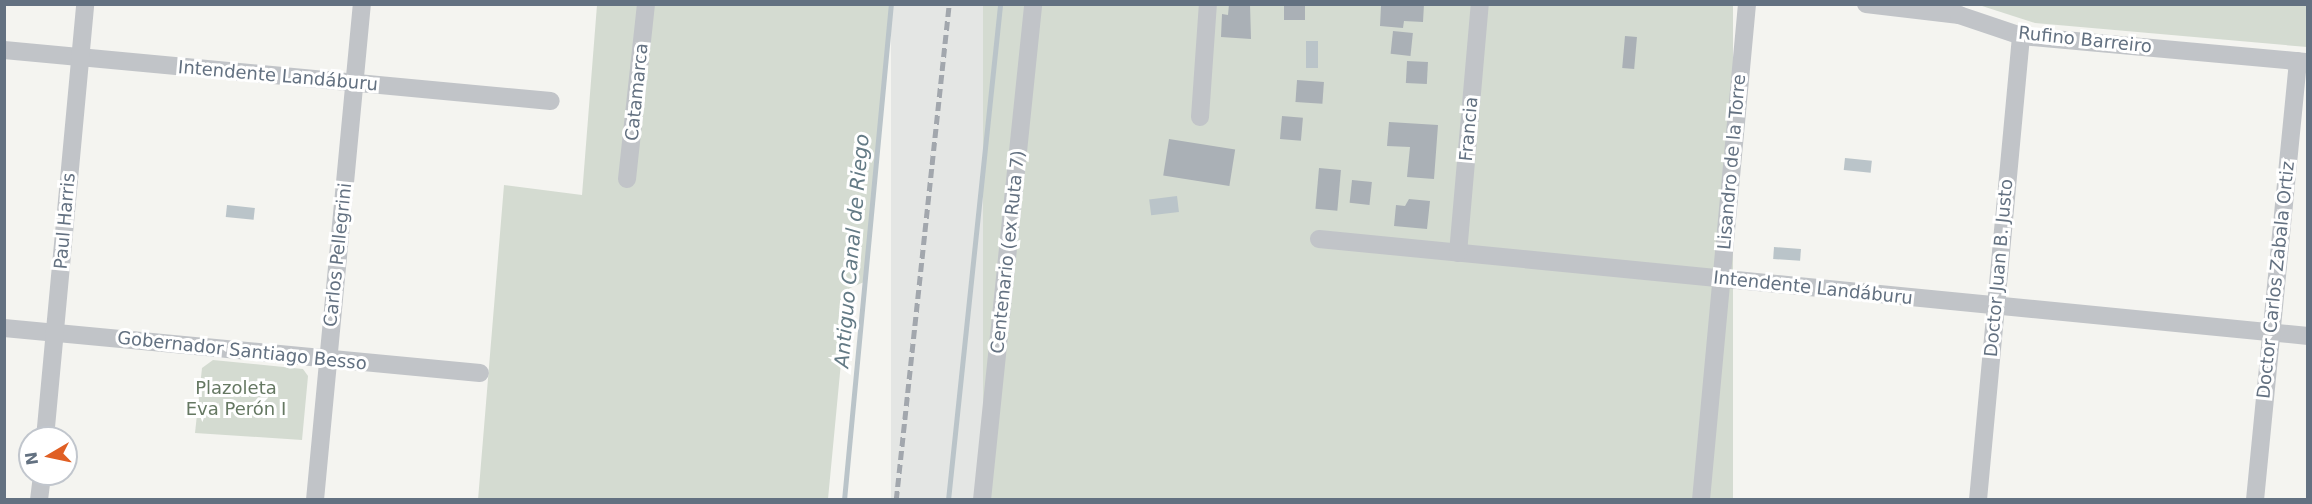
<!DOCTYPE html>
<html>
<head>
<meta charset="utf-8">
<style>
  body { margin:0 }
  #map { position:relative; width:2312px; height:504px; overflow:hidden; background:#f4f4f0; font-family:"DejaVu Sans",sans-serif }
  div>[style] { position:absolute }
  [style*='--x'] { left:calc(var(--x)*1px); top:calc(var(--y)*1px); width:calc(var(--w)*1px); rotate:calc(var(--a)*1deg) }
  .built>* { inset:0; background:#e4e6e4; transform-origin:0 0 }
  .green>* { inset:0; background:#d4dbd1; transform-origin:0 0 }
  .water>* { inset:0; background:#bac4c9; transform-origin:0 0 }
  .stream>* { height:5px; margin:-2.5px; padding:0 2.5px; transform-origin:2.5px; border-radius:2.5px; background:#bac4c9 }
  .building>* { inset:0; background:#aab0b6; transform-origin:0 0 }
  .minor>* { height:18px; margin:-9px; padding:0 9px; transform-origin:9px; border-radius:9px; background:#c1c4c8 }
  .rail>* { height:4.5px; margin-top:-2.25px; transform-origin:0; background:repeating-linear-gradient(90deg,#a2a7ad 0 9px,transparent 0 13.5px) }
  span { translate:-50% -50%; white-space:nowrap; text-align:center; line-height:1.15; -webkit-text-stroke:6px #fff; paint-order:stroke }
  .street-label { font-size:18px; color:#637181 }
  .park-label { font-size:18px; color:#657862 }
  .water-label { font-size:20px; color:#637a85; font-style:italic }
  .frame { position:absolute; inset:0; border:6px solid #637181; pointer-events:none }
  .north { position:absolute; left:18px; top:426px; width:60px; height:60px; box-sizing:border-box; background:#fff; border:2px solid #c1c6cd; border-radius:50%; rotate:261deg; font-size:16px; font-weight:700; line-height:24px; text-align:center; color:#637181 }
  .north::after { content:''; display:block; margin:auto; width:21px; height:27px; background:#e05f24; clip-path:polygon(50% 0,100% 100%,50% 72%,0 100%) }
</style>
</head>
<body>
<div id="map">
  <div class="built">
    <div style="left:891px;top:5px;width:92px;height:497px"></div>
  </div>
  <div class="green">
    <div style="clip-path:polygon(597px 5px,891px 5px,864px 282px,848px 289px,828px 499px,478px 500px,504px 185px,582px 195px)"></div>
    <div style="left:983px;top:5px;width:750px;height:498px"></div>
    <div style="clip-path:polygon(1979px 5px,2307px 5px,2307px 47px,2035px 23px)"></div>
    <div style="clip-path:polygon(213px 360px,303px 369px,308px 376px,302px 440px,195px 433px,202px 368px)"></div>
  </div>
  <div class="water">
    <div style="left:1306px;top:41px;width:12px;height:27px"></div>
    <div style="left:1845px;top:158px;width:27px;height:12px;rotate:6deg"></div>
    <div style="left:1177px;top:196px;width:16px;height:28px;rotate:83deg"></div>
    <div style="left:227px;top:205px;width:28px;height:12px;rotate:6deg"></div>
    <div style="left:1774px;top:247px;width:27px;height:12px;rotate:4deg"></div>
  </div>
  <div class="stream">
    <div style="--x:844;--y:500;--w:498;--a:-84.6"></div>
    <div style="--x:948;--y:500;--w:499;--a:-84"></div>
  </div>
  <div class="building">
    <div style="clip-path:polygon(1229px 4px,1250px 4px,1251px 39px,1221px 37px,1222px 14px,1228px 15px)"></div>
    <div style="left:1284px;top:4px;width:21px;height:16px"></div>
    <div style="clip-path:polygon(1396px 4px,1424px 4px,1423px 22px,1404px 21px,1403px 28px,1380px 26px,1381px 6px)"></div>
    <div style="left:1393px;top:31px;width:20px;height:23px;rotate:6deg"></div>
    <div style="left:1625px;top:36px;width:12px;height:32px;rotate:5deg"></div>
    <div style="left:1407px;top:61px;width:21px;height:22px;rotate:3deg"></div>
    <div style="left:1297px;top:80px;width:27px;height:22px;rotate:4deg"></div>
    <div style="left:1282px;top:116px;width:21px;height:23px;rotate:5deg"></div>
    <div style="clip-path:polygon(1389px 122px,1438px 125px,1434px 179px,1407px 177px,1410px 147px,1387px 146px)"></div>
    <div style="left:1169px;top:139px;width:67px;height:37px;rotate:9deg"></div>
    <div style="left:1319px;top:168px;width:22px;height:41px;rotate:5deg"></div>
    <div style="left:1352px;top:180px;width:20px;height:23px;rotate:6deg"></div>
    <div style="clip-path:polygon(1409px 199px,1430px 201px,1427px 229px,1394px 226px,1396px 205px,1405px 206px)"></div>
  </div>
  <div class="minor">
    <div style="--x:1866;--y:4;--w:94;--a:6.7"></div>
    <div style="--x:1959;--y:15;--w:65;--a:18.7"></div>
    <div style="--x:2021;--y:36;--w:288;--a:5.2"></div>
    <div style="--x:4;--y:50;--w:549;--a:5.33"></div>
    <div style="--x:1200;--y:117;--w:113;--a:-86"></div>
    <div style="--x:627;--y:179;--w:176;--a:-83.8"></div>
    <div style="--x:1319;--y:239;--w:994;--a:5.6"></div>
    <div style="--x:1458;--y:253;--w:250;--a:-85"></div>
    <div style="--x:4;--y:328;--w:478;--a:5.4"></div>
    <div style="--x:45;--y:438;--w:436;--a:-84.7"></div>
    <div style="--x:39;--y:500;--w:26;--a:-83"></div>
    <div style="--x:315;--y:500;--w:498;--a:-84.6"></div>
    <div style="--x:982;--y:500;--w:499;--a:-84.1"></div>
    <div style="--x:1701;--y:500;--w:498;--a:-84.7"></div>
    <div style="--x:1978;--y:500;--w:466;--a:-84.7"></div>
    <div style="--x:2255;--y:500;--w:441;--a:-84.4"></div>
  </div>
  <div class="rail">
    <div style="--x:896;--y:500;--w:499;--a:-83.9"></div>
  </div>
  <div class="street-label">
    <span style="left:2085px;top:40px;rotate:6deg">Rufino Barreiro</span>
    <span style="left:278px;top:76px;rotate:5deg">Intendente Landáburu</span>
    <span style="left:637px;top:92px;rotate:-84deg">Catamarca</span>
    <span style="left:1469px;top:129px;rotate:-85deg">Francia</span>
    <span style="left:1732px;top:162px;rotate:-85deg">Lisandro de la Torre</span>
    <span style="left:65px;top:221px;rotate:-85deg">Paul Harris</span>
    <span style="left:1008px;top:252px;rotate:-84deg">Centenario (ex Ruta 7)</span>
    <span style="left:338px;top:255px;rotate:-84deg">Carlos Pellegrini</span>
    <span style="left:1999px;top:268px;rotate:-85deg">Doctor Juan B. Justo</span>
    <span style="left:2276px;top:280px;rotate:-84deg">Doctor Carlos Zabala Ortiz</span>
    <span style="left:1813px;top:288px;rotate:6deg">Intendente Landáburu</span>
    <span style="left:242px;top:351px;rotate:6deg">Gobernador Santiago Besso</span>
  </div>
  <div class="park-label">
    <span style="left:236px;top:399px">Plazoleta<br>Eva Perón I</span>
  </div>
  <div class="water-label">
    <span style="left:852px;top:251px;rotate:-85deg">Antiguo Canal de Riego</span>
  </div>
  <div class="frame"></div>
  <div class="north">N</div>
</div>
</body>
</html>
